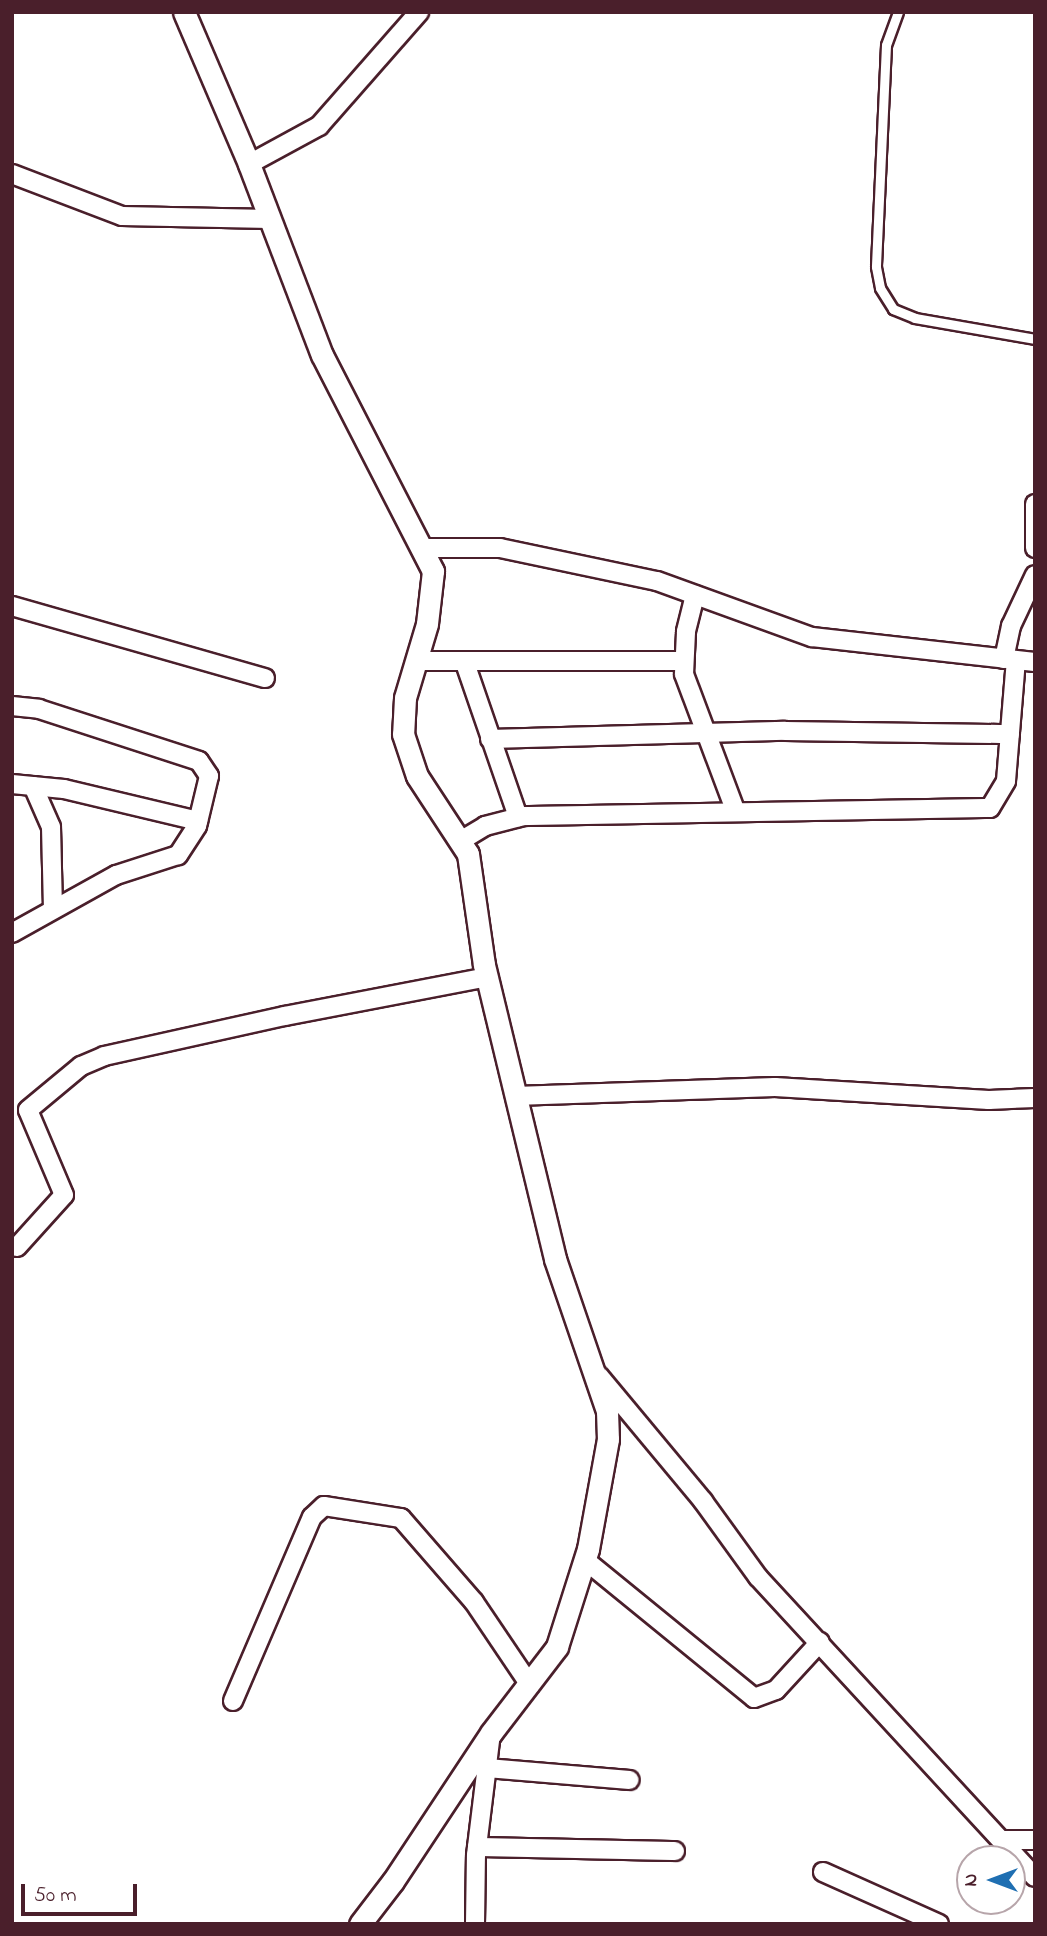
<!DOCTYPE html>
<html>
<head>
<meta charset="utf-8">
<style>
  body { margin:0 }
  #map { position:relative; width:1047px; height:1936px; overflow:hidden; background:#fff; font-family:"Indie Flower",sans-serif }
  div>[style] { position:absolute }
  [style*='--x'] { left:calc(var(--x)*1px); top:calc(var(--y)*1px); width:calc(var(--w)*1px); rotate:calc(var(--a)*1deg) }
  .roads { filter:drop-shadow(2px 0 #4a1f2b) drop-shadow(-2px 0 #4a1f2b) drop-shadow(0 2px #4a1f2b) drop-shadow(0 -2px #4a1f2b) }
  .service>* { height:9px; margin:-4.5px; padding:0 4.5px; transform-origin:4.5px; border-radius:4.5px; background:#fff }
  .minor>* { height:18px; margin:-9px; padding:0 9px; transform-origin:9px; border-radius:9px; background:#fff }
  .tertiary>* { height:21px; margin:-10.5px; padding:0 10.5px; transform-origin:10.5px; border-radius:10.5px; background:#fff }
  span { translate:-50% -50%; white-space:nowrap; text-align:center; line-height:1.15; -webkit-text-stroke:7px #fff; paint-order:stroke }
  .frame { position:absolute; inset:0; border:14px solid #4a1f2b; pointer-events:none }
  .north { position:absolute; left:956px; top:1845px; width:70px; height:70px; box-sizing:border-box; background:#fff; border:2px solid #b7a5aa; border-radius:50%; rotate:270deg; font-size:19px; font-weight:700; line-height:28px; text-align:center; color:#4a1f2b }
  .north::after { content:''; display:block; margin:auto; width:24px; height:32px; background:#1f6fb2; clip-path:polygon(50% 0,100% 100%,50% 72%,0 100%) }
  .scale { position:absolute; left:21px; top:1884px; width:116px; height:32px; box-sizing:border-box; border:4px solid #4a1f2b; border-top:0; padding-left:9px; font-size:21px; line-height:24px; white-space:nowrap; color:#4a1f2b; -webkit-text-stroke:5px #fff; paint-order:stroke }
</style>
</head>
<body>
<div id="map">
  <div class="roads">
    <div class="service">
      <div style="--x:898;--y:12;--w:35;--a:110"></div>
      <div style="--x:886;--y:45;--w:222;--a:92.6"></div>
      <div style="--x:876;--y:267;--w:21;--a:79"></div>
      <div style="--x:880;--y:288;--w:25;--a:58"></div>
      <div style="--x:893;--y:309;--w:24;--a:22"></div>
      <div style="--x:915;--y:318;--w:122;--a:9.9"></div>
    </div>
    <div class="minor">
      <div style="--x:249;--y:164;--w:80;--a:-28.5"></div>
      <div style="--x:319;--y:126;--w:152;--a:-48.7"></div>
      <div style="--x:12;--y:174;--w:118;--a:20.9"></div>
      <div style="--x:122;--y:216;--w:148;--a:1.2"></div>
      <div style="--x:1035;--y:504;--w:44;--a:90"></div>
      <div style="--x:422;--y:548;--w:78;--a:0"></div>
      <div style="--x:500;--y:548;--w:160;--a:11.9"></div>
      <div style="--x:657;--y:581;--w:165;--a:19.9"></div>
      <div style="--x:812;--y:637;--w:224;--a:6.4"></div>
      <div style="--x:695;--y:595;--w:38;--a:104"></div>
      <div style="--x:686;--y:632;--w:42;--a:92.7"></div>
      <div style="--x:684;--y:674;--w:145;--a:69.4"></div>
      <div style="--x:12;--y:606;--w:263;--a:15.9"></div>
      <div style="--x:1004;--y:659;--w:34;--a:-78"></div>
      <div style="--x:1011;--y:626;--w:56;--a:-64.8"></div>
      <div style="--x:416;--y:661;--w:266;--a:0"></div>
      <div style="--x:465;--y:663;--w:163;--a:71"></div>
      <div style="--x:12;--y:706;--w:27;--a:6"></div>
      <div style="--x:39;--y:709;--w:168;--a:18"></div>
      <div style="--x:199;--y:761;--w:18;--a:56"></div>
      <div style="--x:209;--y:776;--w:51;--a:103.5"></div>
      <div style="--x:197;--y:826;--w:35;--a:123"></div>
      <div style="--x:178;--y:855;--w:65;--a:162.1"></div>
      <div style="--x:116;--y:875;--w:119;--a:150.9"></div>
      <div style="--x:490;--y:739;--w:295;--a:-1.6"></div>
      <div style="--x:785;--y:731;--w:225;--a:0.8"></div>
      <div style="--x:12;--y:784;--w:52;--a:5.5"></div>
      <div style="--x:64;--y:789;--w:138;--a:13.4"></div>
      <div style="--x:33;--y:786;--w:45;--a:66.3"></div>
      <div style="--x:51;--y:827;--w:81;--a:88.6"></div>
      <div style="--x:462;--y:840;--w:27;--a:-31"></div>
      <div style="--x:485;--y:826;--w:40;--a:-14.4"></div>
      <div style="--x:524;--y:816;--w:466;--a:-1"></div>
      <div style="--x:990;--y:808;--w:31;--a:-59"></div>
      <div style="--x:1006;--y:781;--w:121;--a:-85.3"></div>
      <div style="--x:515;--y:1096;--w:260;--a:-2"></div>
      <div style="--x:775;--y:1087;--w:214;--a:3.5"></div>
      <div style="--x:989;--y:1100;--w:46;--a:-2.5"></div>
      <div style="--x:17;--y:1247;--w:70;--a:-47.9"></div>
      <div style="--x:64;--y:1195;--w:92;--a:-113"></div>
      <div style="--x:28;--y:1110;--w:69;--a:-39.7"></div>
      <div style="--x:81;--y:1066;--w:25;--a:-23"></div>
      <div style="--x:104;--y:1056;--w:185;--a:-12.5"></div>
      <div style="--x:285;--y:1016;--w:206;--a:-10.9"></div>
      <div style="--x:599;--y:1376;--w:163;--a:50.2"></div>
      <div style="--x:703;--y:1501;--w:94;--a:54.1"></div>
      <div style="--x:758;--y:1577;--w:408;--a:47.3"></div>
      <div style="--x:585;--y:1560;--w:218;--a:39.2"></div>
      <div style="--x:754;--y:1698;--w:23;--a:-20"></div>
      <div style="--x:776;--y:1690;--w:65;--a:-47.5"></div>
      <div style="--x:233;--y:1701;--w:200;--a:-66.8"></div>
      <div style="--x:312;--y:1517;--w:16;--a:-43"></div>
      <div style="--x:324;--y:1506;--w:78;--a:8.9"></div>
      <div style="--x:401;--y:1518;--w:111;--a:49"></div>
      <div style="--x:474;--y:1602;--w:100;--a:56"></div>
      <div style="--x:487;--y:1768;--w:143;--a:4.8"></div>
      <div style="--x:1002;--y:1840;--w:33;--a:0"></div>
      <div style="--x:477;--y:1847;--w:198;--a:1.2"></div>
      <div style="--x:823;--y:1872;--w:127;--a:24.1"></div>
      <div style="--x:475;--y:1924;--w:69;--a:-89.2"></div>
      <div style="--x:476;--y:1855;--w:123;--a:-83"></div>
    </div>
    <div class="tertiary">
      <div style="--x:184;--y:12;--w:165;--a:66.8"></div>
      <div style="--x:249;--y:164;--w:204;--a:69.1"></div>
      <div style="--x:322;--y:355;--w:243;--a:62.8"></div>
      <div style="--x:433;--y:571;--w:53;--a:96.5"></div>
      <div style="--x:427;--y:624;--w:77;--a:106.6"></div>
      <div style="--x:405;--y:698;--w:36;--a:93"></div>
      <div style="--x:403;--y:734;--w:44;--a:71.6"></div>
      <div style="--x:417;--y:776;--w:93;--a:56.8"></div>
      <div style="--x:468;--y:854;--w:112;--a:81.8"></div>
      <div style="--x:484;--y:965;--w:302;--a:76.4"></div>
      <div style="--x:555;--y:1259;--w:161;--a:71.1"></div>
      <div style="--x:607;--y:1411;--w:28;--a:88"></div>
      <div style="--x:608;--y:1439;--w:112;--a:100.3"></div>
      <div style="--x:588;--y:1549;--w:103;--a:107.6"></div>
      <div style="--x:557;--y:1647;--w:108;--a:127.5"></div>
      <div style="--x:491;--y:1733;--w:178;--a:123.5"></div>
      <div style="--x:393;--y:1881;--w:54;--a:127.5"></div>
    </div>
  </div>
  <div class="frame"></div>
  <div class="north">N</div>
  <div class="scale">50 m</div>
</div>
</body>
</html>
